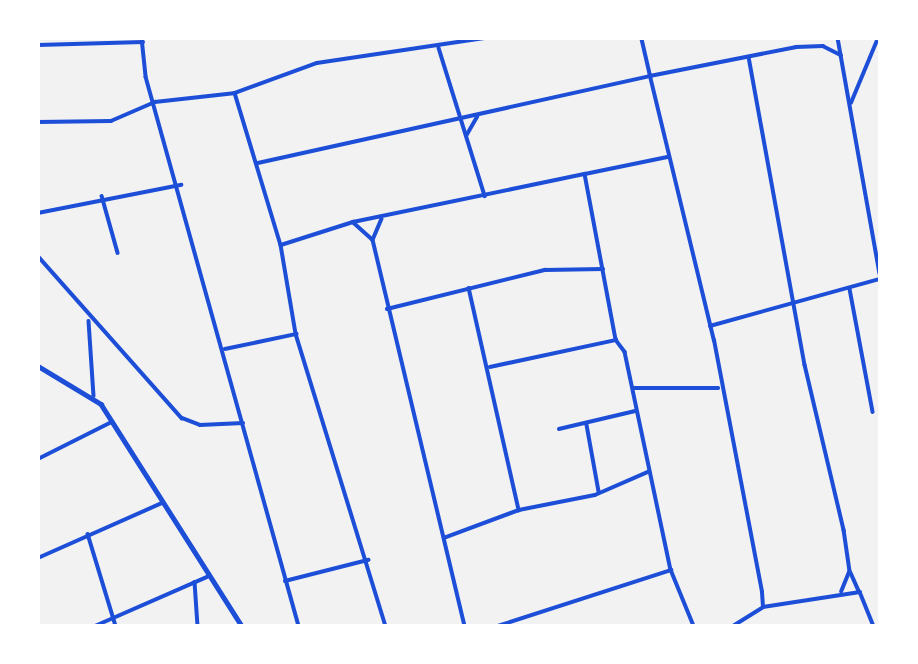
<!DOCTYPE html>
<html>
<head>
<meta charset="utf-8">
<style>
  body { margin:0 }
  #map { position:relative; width:918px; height:664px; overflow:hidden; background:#f2f2f2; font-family:Cabin,sans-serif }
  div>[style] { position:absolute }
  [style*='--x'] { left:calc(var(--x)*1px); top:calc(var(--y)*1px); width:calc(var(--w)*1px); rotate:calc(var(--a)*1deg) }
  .minor>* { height:3.5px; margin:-1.75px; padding:0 1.75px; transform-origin:1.75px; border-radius:1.75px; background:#1d4ed8 }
  .tertiary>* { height:4.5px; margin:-2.25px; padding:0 2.25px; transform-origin:2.25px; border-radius:2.25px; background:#1d4ed8 }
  span { translate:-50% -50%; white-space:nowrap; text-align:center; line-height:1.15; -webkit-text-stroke:7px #fff; paint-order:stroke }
  .frame { position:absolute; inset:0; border:40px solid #fff; pointer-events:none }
</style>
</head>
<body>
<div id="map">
  <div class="minor">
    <div style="--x:142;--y:38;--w:39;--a:84"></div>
    <div style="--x:146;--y:77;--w:570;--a:74.43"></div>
    <div style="--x:838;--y:38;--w:17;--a:80"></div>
    <div style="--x:38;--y:45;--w:105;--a:-1.6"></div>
    <div style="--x:439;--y:48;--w:155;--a:72.7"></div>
    <div style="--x:749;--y:57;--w:313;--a:79.7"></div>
    <div style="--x:805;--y:365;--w:170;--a:76.7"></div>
    <div style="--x:844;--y:530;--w:41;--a:81.7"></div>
    <div style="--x:850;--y:571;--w:22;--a:112"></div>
    <div style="--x:235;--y:93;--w:159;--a:73.2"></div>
    <div style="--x:281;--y:245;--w:90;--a:80.4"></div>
    <div style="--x:296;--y:334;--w:306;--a:72.9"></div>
    <div style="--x:851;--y:103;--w:70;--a:-67.4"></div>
    <div style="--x:38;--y:122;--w:73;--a:-0.8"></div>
    <div style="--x:111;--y:121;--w:48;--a:-23.4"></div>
    <div style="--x:155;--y:102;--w:81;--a:-6.4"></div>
    <div style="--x:235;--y:93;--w:87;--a:-20.1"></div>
    <div style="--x:317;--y:63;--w:169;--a:-8.5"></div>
    <div style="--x:466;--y:136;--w:22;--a:-60"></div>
    <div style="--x:258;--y:163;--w:402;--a:-12.5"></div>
    <div style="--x:650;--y:76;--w:39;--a:-103"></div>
    <div style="--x:585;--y:174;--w:85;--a:-11.6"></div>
    <div style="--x:102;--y:196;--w:59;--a:74.3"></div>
    <div style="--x:38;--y:213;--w:146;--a:-11.1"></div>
    <div style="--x:382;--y:219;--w:23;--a:113"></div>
    <div style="--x:373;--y:240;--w:397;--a:76.6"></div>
    <div style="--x:353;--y:222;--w:25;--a:42"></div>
    <div style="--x:281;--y:245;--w:76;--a:-17.7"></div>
    <div style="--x:353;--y:222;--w:237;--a:-11.7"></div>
    <div style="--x:585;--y:174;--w:169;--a:79.4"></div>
    <div style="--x:38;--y:256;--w:217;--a:48.4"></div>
    <div style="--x:182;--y:418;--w:19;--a:21"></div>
    <div style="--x:200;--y:425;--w:43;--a:-2.7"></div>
    <div style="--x:469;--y:288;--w:228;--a:77.3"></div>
    <div style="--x:850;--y:289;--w:125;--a:79.4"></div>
    <div style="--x:387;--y:309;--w:163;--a:-13.9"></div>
    <div style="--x:545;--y:270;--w:58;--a:-1"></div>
    <div style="--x:89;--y:321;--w:75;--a:86.2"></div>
    <div style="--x:710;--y:326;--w:176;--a:-15.5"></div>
    <div style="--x:225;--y:349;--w:73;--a:-11.9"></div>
    <div style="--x:490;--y:367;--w:129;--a:-12.1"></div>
    <div style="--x:616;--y:340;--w:15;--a:53"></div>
    <div style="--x:625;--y:352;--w:223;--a:78.1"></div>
    <div style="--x:671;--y:570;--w:61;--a:67.7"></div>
    <div style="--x:633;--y:388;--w:85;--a:0"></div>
    <div style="--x:587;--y:425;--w:68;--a:79.8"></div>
    <div style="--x:559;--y:429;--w:78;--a:-13.3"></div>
    <div style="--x:38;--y:459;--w:83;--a:-26.6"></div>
    <div style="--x:88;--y:534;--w:96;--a:73.1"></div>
    <div style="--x:444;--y:538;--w:80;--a:-20.5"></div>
    <div style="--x:519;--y:510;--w:77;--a:-11.2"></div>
    <div style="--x:595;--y:495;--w:58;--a:-23.5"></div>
    <div style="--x:38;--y:558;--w:136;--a:-23.9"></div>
    <div style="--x:851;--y:573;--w:20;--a:66"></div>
    <div style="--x:285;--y:581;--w:86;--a:-14.2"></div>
    <div style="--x:195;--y:582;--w:44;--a:86.1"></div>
    <div style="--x:763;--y:607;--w:98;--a:-8.8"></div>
    <div style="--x:860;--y:592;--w:37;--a:68"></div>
    <div style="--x:95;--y:626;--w:122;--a:-23.6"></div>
    <div style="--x:498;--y:626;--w:182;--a:-17.9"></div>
    <div style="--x:733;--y:626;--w:36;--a:-32"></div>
    <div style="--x:763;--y:607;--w:15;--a:-94"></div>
    <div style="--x:762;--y:592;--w:256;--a:-100.8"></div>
    <div style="--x:714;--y:341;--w:273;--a:-103.6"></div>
    <div style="--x:650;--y:76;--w:149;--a:-11.2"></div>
    <div style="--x:796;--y:47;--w:27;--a:-2"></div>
    <div style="--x:823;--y:46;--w:20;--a:27"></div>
    <div style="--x:841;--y:55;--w:222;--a:79.9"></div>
  </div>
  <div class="tertiary">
    <div style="--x:38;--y:366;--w:74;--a:31.1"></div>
    <div style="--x:101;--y:404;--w:263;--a:57.6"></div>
  </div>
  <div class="frame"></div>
</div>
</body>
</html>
